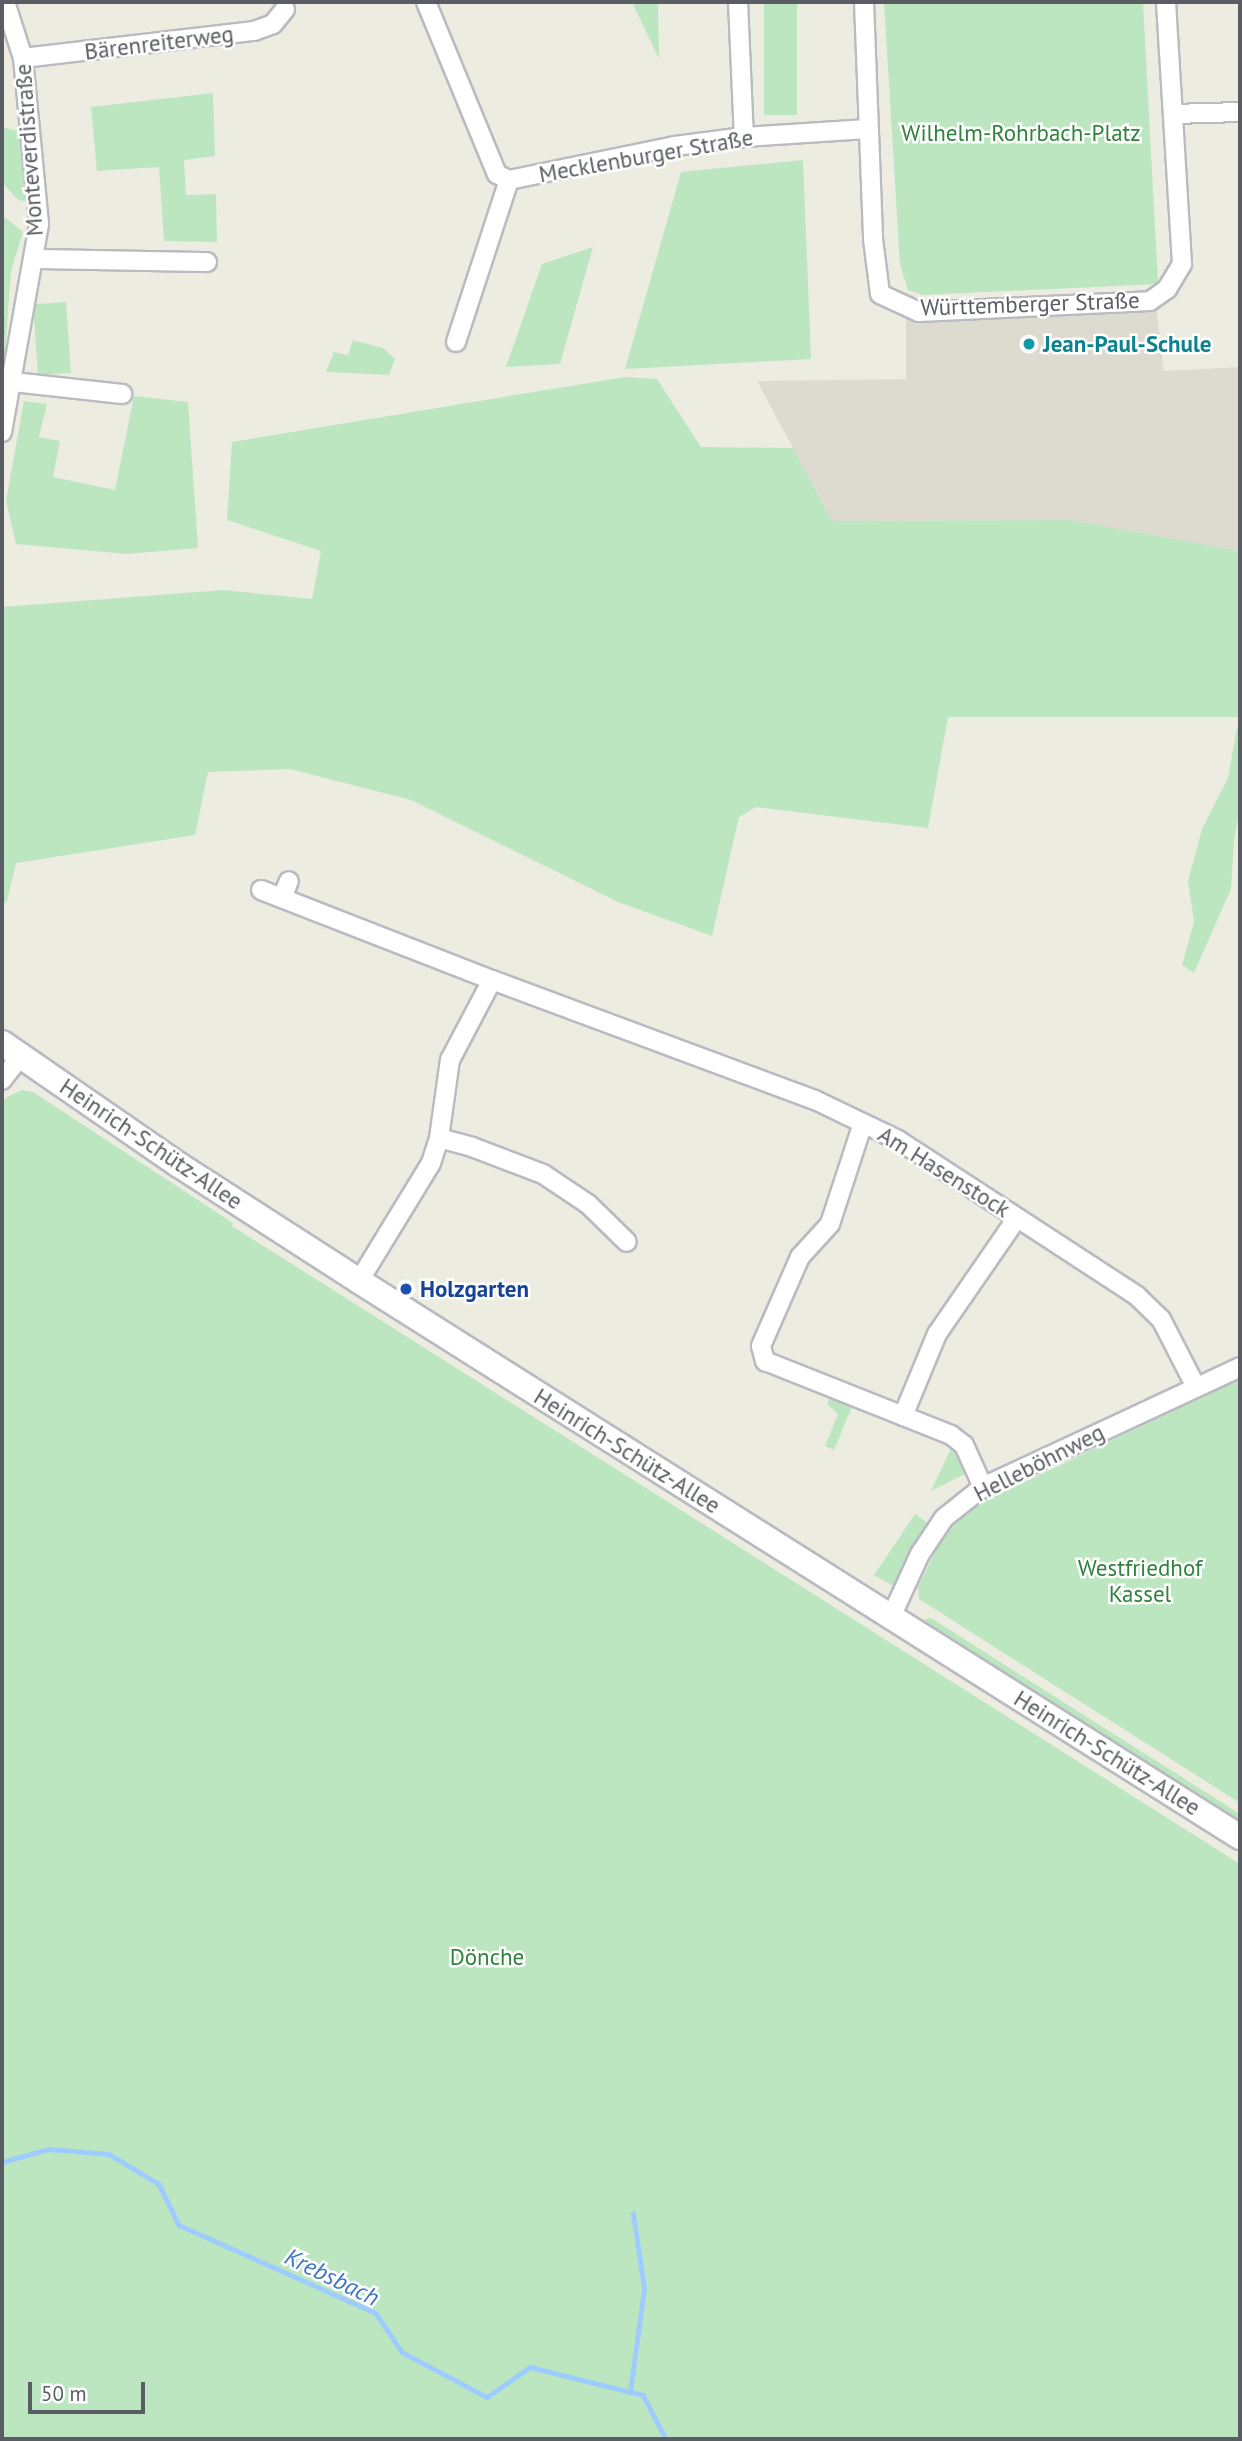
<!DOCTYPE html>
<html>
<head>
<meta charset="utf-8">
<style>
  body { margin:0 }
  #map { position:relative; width:1242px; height:2441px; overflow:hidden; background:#edece1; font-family:"PT Sans",sans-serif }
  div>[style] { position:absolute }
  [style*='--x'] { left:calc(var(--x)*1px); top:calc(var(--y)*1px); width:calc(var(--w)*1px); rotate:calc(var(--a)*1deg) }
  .education>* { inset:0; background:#dddbd0 }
  .green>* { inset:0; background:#bce6c0; transform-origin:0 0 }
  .stream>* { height:4.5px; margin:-2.25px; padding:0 2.25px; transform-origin:2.25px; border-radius:2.25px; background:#9fccff }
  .roads { filter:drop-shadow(2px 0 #b9bbc1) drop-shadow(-2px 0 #b9bbc1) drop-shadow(0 2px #b9bbc1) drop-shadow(0 -2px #b9bbc1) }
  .minor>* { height:18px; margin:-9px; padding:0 9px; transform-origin:9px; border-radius:9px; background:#fff }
  .secondary>* { height:24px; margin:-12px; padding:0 12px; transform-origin:12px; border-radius:12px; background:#fff }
  .dots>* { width:19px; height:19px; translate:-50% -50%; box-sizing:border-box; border:4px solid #fff; border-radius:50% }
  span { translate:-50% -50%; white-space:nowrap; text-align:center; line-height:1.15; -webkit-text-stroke:5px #fff; paint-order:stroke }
  .street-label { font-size:23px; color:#5a5d63 }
  .park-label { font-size:23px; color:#31823d }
  .culture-label { font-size:23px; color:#0d838f; font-weight:700 }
  .left { translate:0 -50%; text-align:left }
  .transit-label { font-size:23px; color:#164399; font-weight:700 }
  .water-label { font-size:24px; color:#3f74c6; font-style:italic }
  .frame { position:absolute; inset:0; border:4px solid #5a5d63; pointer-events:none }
  .scale { position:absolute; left:28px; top:2382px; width:117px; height:32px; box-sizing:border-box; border:4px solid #5a5d63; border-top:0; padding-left:9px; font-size:21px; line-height:24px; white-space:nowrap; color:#5a5d63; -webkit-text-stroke:5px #fff; paint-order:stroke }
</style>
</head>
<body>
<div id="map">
  <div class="education">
    <div style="clip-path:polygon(1156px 307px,1164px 371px,1240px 367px,1240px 551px,1070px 520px,832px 521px,757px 381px,906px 379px,906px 316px,924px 321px,978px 315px)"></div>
  </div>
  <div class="green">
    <div style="clip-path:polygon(632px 2px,658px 2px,659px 59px)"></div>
    <div style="left:764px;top:2px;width:33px;height:113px"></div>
    <div style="clip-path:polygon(884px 2px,1143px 2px,1158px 284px,923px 295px,908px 290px,900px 265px)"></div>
    <div style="clip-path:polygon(213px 93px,215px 156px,184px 160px,186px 195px,216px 194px,217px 242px,164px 241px,159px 167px,97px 171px,91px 107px)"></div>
    <div style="clip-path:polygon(2px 127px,26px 133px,31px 190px,25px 201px,18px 200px,2px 182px)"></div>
    <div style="clip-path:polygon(803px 160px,811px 359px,625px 369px,681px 172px)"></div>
    <div style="clip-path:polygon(2px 215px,23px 232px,11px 271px,2px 393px)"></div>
    <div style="clip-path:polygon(593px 247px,560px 364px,506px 367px,542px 264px)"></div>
    <div style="left:66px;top:302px;width:71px;height:33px;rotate:86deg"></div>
    <div style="clip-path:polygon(353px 340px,383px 348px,395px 359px,389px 375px,326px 372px,334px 352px,348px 355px)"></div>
    <div style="clip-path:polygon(625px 377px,657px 379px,701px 447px,793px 448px,832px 521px,1070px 520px,1240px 551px,1240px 809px,1234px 840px,1231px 889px,1194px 973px,1182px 965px,1194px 922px,1188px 881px,1202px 829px,1228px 778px,1239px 717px,948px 717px,928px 828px,756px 807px,739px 817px,712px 936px,618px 902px,411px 800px,290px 769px,208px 772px,195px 835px,16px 863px,7px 901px,2px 905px,2px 607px,223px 590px,312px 599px,321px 551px,227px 520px,232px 442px)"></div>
    <div style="clip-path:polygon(134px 396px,188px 402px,198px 548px,127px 554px,16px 544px,6px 501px,24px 401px,47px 404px,39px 437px,60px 441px,53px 477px,115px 490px)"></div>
    <div style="clip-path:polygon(22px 1090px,33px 1092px,233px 1223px,232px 1226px,1240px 1864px,1240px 2439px,2px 2439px,2px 1103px,7px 1097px)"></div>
    <div style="clip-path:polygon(1240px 1379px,1240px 1803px,919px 1599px,918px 1587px,940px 1542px,961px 1517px,979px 1504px)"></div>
    <div style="clip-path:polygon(831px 1395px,853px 1404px,834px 1450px,825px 1446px,838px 1414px,827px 1404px)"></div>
    <div style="clip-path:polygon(952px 1446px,959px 1452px,965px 1474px,931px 1491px)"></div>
    <div style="clip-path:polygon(915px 1514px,932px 1526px,897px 1588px,874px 1575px)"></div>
    <div style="clip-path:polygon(931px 1618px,1240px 1814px,1240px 1826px,1006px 1678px,925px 1623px,925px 1619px)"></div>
  </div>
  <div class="stream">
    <div style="--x:2;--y:2162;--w:48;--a:-15.8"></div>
    <div style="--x:48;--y:2149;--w:61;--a:4.7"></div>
    <div style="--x:109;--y:2154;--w:58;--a:31"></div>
    <div style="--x:159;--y:2184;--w:46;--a:64"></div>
    <div style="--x:179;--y:2225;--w:216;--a:24.1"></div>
    <div style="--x:376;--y:2313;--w:47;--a:56.3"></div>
    <div style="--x:402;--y:2352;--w:96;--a:27.9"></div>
    <div style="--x:487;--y:2397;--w:52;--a:-34.9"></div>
    <div style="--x:530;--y:2367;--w:116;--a:13.9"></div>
    <div style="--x:643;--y:2395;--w:50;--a:62.4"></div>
    <div style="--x:630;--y:2392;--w:105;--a:-82.3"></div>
    <div style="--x:644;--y:2288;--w:75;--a:-98.5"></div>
  </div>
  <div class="roads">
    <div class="minor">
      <div style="--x:426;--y:2;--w:186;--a:67.6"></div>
      <div style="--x:497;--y:174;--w:13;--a:27"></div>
      <div style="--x:509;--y:180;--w:169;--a:-11.6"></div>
      <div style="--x:675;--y:146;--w:70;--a:-7.4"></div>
      <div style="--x:744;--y:137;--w:124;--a:-3.7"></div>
      <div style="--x:738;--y:2;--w:135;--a:87.5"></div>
      <div style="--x:864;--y:2;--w:237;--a:87.8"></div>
      <div style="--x:873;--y:239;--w:55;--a:82.7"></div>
      <div style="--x:880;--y:294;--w:43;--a:24.8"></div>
      <div style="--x:919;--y:312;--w:231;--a:-2.7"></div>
      <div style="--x:1150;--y:301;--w:21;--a:-35"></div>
      <div style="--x:1167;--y:289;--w:29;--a:-59"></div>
      <div style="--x:1182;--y:264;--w:262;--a:-93.5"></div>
      <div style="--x:23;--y:58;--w:233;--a:-6.7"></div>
      <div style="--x:254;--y:31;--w:20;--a:-20"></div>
      <div style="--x:273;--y:24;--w:19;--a:-51"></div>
      <div style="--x:1173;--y:114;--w:67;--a:-1.7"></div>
      <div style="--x:34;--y:259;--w:173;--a:1"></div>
      <div style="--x:456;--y:342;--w:170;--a:-71.9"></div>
      <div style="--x:13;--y:382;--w:110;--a:6.3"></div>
      <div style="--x:2;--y:432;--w:211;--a:-79.9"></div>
      <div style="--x:39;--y:224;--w:167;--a:-95.5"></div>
      <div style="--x:23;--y:58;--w:59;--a:-107.8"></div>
      <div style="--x:261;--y:890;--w:248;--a:21.3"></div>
      <div style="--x:282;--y:898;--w:18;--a:-68"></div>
      <div style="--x:2;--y:1080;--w:29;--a:-52"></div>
      <div style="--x:863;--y:1123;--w:106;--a:108.1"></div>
      <div style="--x:830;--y:1224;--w:45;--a:132.3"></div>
      <div style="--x:800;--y:1257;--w:97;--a:113.7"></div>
      <div style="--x:761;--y:1346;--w:16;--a:75"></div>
      <div style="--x:765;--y:1361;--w:200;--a:21.7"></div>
      <div style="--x:951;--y:1435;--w:16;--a:38"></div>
      <div style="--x:964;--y:1445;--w:46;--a:65.7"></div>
      <div style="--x:439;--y:1138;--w:34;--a:15"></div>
      <div style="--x:472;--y:1147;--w:76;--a:20.8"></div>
      <div style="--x:543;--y:1174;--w:54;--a:33.7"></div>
      <div style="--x:588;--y:1204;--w:54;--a:44.3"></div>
      <div style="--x:359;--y:1281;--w:138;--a:-58.6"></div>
      <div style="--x:431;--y:1163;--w:26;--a:-72"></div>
      <div style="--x:439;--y:1138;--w:79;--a:-82"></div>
      <div style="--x:450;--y:1060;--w:90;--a:-62.3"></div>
      <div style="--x:492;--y:980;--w:345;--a:20.4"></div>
      <div style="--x:815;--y:1100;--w:92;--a:25.7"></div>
      <div style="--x:898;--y:1140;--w:285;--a:33.1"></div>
      <div style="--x:1137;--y:1296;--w:33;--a:44"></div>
      <div style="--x:1161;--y:1319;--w:76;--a:62.8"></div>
      <div style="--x:903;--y:1416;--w:89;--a:-67.5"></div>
      <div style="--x:937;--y:1334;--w:141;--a:-55.4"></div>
      <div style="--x:891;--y:1617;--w:69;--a:-65.3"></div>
      <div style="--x:920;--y:1554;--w:43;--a:-56.3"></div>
      <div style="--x:944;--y:1518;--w:50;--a:-38.5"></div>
      <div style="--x:983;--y:1487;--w:284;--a:-25"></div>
    </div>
    <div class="secondary">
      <div style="--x:2;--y:1043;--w:215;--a:34.6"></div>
      <div style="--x:179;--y:1165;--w:214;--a:32.8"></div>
      <div style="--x:359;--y:1281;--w:1042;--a:32.26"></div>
    </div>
  </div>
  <div class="dots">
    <div style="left:1029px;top:344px;background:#0f9aa8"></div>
    <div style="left:406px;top:1289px;background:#1a4fb4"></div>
  </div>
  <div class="street-label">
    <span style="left:159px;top:43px;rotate:-7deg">Bärenreiterweg</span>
    <span style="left:29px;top:150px;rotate:-94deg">Monteverdistraße</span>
    <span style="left:646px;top:156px;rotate:-10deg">Mecklenburger Straße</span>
    <span style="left:1030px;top:304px;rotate:-2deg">Württemberger Straße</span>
    <span style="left:151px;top:1144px;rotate:34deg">Heinrich-Schütz-Allee</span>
    <span style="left:944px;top:1172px;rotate:32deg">Am Hasenstock</span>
    <span style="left:627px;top:1451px;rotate:32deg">Heinrich-Schütz-Allee</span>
    <span style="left:1039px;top:1463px;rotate:-27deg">Helleböhnweg</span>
    <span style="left:1107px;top:1753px;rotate:32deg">Heinrich-Schütz-Allee</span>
  </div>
  <div class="park-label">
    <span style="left:1021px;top:133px">Wilhelm-Rohrbach-Platz</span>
    <span style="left:1140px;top:1581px">Westfriedhof<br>Kassel</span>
    <span style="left:487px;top:1957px">Dönche</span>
  </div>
  <div class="culture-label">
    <span class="left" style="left:1043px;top:344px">Jean-Paul-Schule</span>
  </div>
  <div class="transit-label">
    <span class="left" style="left:420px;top:1289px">Holzgarten</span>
  </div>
  <div class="water-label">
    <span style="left:332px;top:2277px;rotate:26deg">Krebsbach</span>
  </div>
  <div class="frame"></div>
  <div class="scale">50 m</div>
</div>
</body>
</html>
